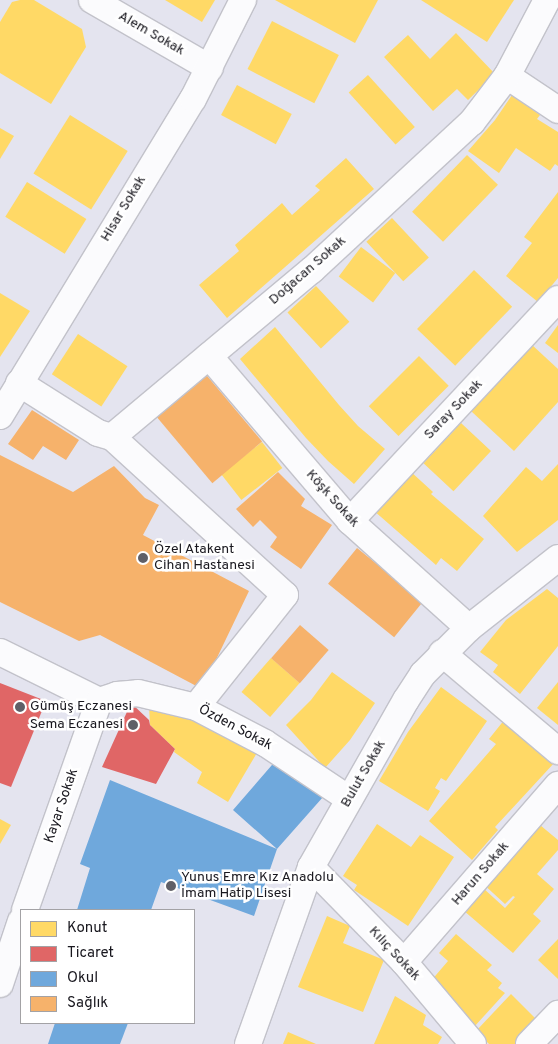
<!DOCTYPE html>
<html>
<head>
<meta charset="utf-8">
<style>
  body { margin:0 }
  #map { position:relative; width:558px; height:1044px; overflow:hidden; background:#e4e4ef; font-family:Overpass,sans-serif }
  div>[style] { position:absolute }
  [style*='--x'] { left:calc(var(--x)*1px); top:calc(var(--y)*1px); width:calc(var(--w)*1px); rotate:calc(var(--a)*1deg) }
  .homes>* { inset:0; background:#ffd966; transform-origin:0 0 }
  .shops>* { inset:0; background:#e06666 }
  .schools>* { inset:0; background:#6fa8dc }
  .health>* { inset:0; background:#f6b26b; transform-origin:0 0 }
  .roads { filter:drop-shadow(1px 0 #c2c2ca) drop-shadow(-1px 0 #c2c2ca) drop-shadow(0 1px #c2c2ca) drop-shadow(0 -1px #c2c2ca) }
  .minor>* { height:26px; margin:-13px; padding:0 13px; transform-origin:13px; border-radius:13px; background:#fbfbfd }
  .dots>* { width:14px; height:14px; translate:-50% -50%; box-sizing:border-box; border:2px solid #fff; border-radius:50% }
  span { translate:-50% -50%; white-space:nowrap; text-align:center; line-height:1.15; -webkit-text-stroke:5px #fff; paint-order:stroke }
  .street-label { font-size:14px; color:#18171e }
  .poi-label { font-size:14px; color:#18171e }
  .left { translate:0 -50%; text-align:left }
  .right { translate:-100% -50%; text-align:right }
  .legend { position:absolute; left:20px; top:909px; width:175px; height:115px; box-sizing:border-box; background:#fff; border:1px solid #a3a2a5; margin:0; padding:6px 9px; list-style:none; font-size:15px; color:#18171e }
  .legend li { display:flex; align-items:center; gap:10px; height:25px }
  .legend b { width:25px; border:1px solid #a3a2a5 }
</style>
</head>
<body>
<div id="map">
  <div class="homes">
    <div style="clip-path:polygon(20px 0,34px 0,82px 29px,86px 47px,51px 104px,0 73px,0 22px,12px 2px)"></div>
    <div style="clip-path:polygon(165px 0,215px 0,202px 22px)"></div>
    <div style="clip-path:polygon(275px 0,378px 0,355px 43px)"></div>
    <div style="clip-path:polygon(421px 0,514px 0,487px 42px)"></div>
    <div style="left:272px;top:21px;width:75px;height:54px;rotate:27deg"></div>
    <div style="clip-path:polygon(456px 33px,495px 74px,468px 100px,457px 89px,433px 111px,384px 57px,408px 35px,430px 59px)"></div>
    <div style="left:368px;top:75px;width:70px;height:26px;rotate:48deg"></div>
    <div style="left:237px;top:85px;width:62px;height:34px;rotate:28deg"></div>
    <div style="clip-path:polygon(512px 95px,540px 115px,537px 119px,558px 132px,558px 166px,555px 164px,550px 171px,516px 148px,499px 173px,468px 151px,495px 120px)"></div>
    <div style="left:70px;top:115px;width:68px;height:69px;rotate:32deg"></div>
    <div style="clip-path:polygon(0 128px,14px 136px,0 159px)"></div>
    <div style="left:467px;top:155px;width:43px;height:79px;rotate:44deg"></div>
    <div style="clip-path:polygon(346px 158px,374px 189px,227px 318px,199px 285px,239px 251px,235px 245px,282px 203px,292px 215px,320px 190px,315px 186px)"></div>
    <div style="left:27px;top:182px;width:70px;height:41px;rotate:32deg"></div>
    <div style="clip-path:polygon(558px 192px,558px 278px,538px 302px,506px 276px,532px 243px,524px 237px)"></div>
    <div style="left:392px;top:218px;width:54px;height:35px;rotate:47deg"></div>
    <div style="left:361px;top:247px;width:43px;height:37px;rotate:37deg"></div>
    <div style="left:474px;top:270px;width:53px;height:82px;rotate:44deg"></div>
    <div style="left:316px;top:286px;width:49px;height:39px;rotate:47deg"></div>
    <div style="clip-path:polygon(0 293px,30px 311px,0 357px)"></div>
    <div style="clip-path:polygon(558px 325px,558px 353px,545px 343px)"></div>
    <div style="clip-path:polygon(275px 327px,339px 405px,358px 426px,385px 449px,354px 484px,328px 461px,306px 438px,240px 359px)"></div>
    <div style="left:78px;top:334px;width:59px;height:48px;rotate:33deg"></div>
    <div style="clip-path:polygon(531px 344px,558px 369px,558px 402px,514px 451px,471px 411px)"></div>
    <div style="left:419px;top:356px;width:42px;height:71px;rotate:45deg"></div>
    <div style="left:461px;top:423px;width:41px;height:55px;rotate:43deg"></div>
    <div style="left:262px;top:442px;width:33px;height:52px;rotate:52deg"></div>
    <div style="clip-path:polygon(558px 464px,558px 520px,517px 552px,483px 516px,526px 467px,542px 481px)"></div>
    <div style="clip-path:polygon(410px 471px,433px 492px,431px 494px,484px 539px,457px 571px,441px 558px,436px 565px,373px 510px)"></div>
    <div style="clip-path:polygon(547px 589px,558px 598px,558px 646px,520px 694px,493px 672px,498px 665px,480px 652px,506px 620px)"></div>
    <div style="left:271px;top:658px;width:38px;height:45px;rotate:41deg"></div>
    <div style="clip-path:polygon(332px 672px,375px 703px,350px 740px,325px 768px,286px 725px,311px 700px)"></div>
    <div style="clip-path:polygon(558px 682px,558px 725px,537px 708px)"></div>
    <div style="clip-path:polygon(441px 687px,487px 721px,446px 781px,441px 778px,435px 788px,440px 791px,428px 811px,379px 781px,408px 732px)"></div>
    <div style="clip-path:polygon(149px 705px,190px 715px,258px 751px,228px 802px,197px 783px,202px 772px,174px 752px,175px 749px,150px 725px)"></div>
    <div style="clip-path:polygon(505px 719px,555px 762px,495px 827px,498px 830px,472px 860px,429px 821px,496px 744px,489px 739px)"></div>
    <div style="clip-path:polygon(0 819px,11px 825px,0 844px)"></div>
    <div style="clip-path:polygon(534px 820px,558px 840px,558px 850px,537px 874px,554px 889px,533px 914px,541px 921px,513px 953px,463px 910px,483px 888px,505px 908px,515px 897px,513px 896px,505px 904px,481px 882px)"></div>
    <div style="clip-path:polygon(377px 824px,411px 847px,420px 835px,454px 857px,408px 926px,354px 890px,357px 885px,343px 876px)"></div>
    <div style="clip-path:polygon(327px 916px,350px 926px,343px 943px,384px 960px,363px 1012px,298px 987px)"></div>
    <div style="clip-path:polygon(456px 934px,492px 965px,487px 970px,502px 983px,498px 988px,505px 993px,474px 1027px,430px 982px,448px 961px,439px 953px)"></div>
    <div style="clip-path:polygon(558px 939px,558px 979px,538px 960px)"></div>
    <div style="clip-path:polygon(511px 994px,538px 1021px,515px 1044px,489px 1044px,476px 1031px)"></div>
    <div style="clip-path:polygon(395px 996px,426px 1015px,423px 1025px,442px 1037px,438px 1044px,374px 1044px)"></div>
    <div style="clip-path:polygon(288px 1032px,316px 1044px,283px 1044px)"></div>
  </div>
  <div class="shops">
    <div style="clip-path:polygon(0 683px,46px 701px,11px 787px,0 783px)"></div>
    <div style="clip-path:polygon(131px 703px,149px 720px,150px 725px,175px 749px,156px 784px,102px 767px)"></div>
  </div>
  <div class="schools">
    <div style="clip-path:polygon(278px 758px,323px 797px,277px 849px,254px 916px,161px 882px,151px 910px,77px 910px,90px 868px,80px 864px,110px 780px,277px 849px,233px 810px)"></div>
    <div style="clip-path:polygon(55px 1023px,128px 1023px,120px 1044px,48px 1044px)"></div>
  </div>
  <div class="health">
    <div style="left:203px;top:371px;width:92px;height:65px;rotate:50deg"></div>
    <div style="clip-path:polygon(32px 410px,79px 440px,66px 460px,43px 446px,33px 460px,8px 444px)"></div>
    <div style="clip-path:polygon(0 455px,73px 492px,114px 466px,145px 498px,159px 505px,143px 535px,249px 591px,202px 689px,100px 635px,79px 641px,0 602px)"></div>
    <div style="clip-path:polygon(278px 472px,305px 499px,301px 506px,332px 525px,301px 569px,270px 547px,277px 537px,260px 520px,253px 527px,236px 509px)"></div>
    <div style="left:357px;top:548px;width:85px;height:46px;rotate:39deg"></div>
    <div style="left:300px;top:625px;width:38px;height:44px;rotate:41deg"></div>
  </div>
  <div class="roads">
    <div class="minor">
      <div style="--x:92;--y:0;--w:136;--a:30"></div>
      <div style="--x:507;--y:76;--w:61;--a:33.7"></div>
      <div style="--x:209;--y:356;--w:217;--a:49.5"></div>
      <div style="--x:350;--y:521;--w:160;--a:42"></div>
      <div style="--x:19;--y:383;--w:93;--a:32.3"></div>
      <div style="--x:98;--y:433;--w:15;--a:16"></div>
      <div style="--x:112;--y:437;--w:261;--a:-39.9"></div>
      <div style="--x:312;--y:270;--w:218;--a:-42.8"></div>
      <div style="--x:472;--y:122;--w:58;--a:-52.7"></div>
      <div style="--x:507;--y:76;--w:86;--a:-62.2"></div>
      <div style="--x:0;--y:416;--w:371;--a:-58.7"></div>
      <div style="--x:193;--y:99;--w:111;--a:-63.2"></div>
      <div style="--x:112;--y:437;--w:234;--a:42.4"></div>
      <div style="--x:285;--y:595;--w:143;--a:128.5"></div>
      <div style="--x:350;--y:521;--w:304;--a:-46.9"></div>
      <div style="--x:0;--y:652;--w:110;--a:26.3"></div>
      <div style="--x:99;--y:701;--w:19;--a:-18"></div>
      <div style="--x:117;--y:695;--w:21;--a:-5"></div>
      <div style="--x:138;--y:693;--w:60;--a:13.6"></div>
      <div style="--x:196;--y:707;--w:78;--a:27.6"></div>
      <div style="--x:265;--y:743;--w:101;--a:33.7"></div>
      <div style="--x:442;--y:653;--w:152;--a:40.2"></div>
      <div style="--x:311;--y:867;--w:133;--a:45.6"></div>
      <div style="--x:404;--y:962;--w:107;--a:49.9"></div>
      <div style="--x:25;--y:910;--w:222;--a:-70.5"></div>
      <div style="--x:404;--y:962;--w:235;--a:-49"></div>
      <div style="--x:0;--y:984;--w:66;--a:-71.6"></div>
      <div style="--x:248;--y:1044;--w:188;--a:-70.4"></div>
      <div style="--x:311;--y:867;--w:192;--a:-60.4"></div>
      <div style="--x:406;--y:700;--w:31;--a:-57"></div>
      <div style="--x:423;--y:674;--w:65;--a:-45"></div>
      <div style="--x:469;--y:628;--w:113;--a:-38.2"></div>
      <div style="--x:529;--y:1044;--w:42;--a:-46"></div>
    </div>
  </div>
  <div class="dots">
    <div style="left:143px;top:558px;background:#5f5f67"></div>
    <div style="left:20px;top:707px;background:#5f5f67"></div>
    <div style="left:133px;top:725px;background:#5f5f67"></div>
    <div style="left:171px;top:886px;background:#5f5f67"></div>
  </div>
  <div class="street-label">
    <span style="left:151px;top:34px;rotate:30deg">Alem Sokak</span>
    <span style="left:124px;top:209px;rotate:-59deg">Hisar Sokak</span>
    <span style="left:308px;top:271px;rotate:-41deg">Doğacan Sokak</span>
    <span style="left:454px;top:410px;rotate:-46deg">Saray Sokak</span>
    <span style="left:332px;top:499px;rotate:48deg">Köşk Sokak</span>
    <span style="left:235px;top:728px;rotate:28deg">Özden Sokak</span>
    <span style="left:364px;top:774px;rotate:-60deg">Bulut Sokak</span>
    <span style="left:62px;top:806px;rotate:-71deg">Kayar Sokak</span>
    <span style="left:481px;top:874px;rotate:-49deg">Harun Sokak</span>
    <span style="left:394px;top:954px;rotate:47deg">Kılıç Sokak</span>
  </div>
  <div class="poi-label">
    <span class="left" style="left:154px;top:558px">Özel Atakent<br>Cihan Hastanesi</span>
    <span class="left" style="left:30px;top:707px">Gümüş Eczanesi</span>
    <span class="right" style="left:123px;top:725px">Sema Eczanesi</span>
    <span class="left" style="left:181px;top:886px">Yunus Emre Kız Anadolu<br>İmam Hatip Lisesi</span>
  </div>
  <ul class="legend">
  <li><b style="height:14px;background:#ffd966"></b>Konut</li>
  <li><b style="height:14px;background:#e06666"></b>Ticaret</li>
  <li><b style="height:14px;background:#6fa8dc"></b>Okul</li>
  <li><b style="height:14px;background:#f6b26b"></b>Sağlık</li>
  </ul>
</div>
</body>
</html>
